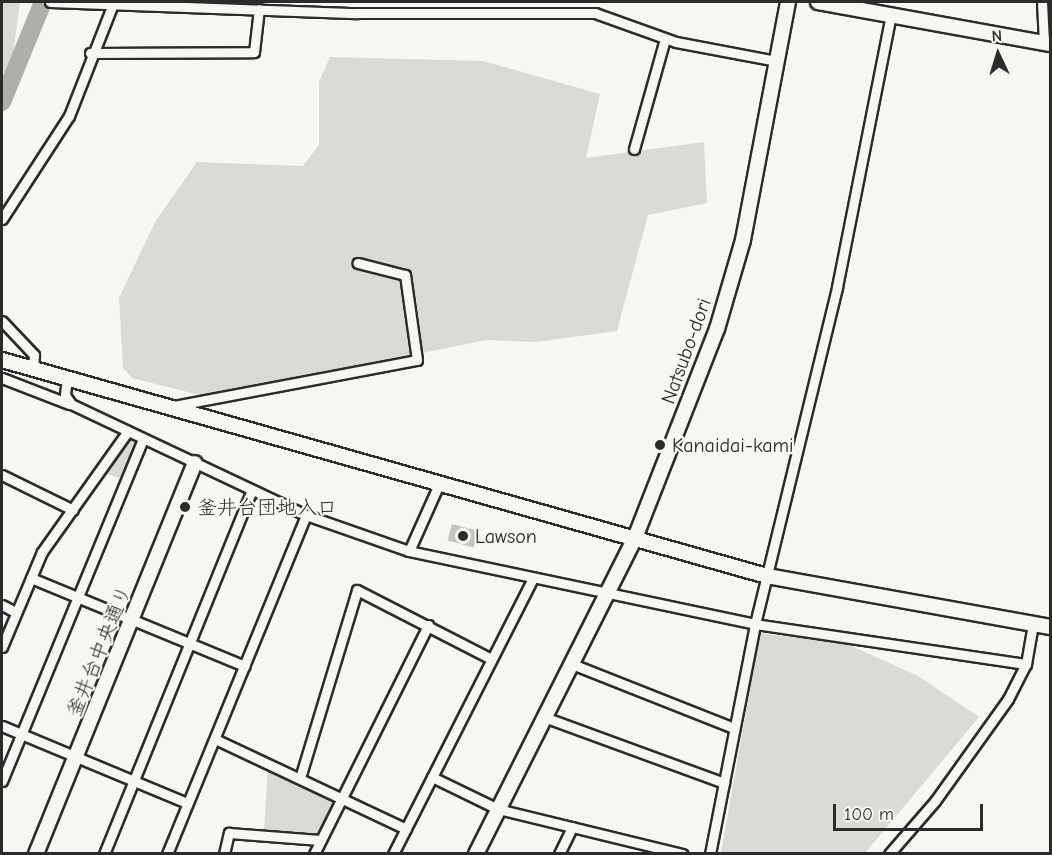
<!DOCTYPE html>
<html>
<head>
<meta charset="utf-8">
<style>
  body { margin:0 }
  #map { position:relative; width:1052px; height:855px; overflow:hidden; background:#f6f6f2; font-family:"Comic Neue","Klee One",sans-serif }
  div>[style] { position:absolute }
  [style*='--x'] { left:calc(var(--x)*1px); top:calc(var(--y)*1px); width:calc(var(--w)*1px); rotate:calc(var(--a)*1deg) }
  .green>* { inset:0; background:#d9d9d5 }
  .river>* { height:18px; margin:-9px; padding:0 9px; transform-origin:9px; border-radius:9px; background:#aeaeab }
  .building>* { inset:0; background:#c3c3c0; transform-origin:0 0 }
  .roads { filter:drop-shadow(2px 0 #2b2b2b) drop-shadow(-2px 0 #2b2b2b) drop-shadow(0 2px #2b2b2b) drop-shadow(0 -2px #2b2b2b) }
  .street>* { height:9px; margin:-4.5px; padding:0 4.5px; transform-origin:4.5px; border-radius:4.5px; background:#f6f6f2 }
  .secondary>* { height:14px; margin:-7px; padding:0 7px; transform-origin:7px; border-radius:7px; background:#f6f6f2 }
  .dots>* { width:16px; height:16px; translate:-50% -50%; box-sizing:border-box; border:3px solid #f6f6f2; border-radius:50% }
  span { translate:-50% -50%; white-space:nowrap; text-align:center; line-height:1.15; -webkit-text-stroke:4.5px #f6f6f2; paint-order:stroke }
  .street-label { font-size:20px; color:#2b2b2b }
  .poi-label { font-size:20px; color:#2b2b2b }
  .left { translate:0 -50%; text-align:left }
  .frame { position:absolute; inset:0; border:3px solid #2b2b2b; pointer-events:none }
  .north { position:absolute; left:968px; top:24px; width:60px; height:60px; -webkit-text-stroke:4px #f6f6f2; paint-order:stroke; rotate:356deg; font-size:16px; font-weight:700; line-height:24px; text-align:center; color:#2b2b2b }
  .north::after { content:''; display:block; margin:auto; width:21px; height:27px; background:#2b2b2b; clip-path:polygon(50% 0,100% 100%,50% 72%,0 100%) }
  .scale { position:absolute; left:833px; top:804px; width:150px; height:27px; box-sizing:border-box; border:3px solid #2b2b2b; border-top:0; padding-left:8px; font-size:18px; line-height:21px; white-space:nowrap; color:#2b2b2b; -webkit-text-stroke:4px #f6f6f2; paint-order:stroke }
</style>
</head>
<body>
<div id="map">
  <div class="green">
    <div style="clip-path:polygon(2px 2px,20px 2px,12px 62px,2px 74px)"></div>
    <div style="clip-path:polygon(330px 57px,483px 61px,600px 94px,586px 158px,704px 142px,707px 203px,648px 215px,617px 331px,536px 342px,486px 340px,207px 397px,132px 378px,123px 368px,119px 298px,155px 222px,197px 162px,303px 166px,319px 145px,319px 82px)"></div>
    <div style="clip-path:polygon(131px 438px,136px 446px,122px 479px,106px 473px)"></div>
    <div style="clip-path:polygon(760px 633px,847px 644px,918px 676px,979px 717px,865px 853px,721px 853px)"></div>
    <div style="clip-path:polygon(268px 767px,331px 796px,333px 804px,316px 837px,264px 831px)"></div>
  </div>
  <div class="river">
    <div style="--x:2;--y:102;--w:108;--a:-67.7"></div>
  </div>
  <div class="building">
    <div style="left:452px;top:524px;width:27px;height:17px;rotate:15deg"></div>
  </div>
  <div class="roads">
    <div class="street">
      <div style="--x:50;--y:2;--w:307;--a:2.1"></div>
      <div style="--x:357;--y:13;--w:238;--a:0"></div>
      <div style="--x:595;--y:13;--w:86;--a:19.7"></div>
      <div style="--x:676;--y:42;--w:103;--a:10.7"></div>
      <div style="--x:1042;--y:2;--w:41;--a:87.2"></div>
      <div style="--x:90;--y:53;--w:164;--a:-0.3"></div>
      <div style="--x:254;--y:52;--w:43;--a:-83.4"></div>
      <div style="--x:634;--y:149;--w:114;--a:-74.3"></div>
      <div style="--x:2;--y:219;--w:123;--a:-57"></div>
      <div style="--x:69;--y:116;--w:120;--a:-68.6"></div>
      <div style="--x:2;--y:321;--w:47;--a:46.7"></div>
      <div style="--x:34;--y:355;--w:14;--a:94"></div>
      <div style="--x:2;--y:378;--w:72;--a:21.2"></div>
      <div style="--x:67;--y:378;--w:17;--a:97"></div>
      <div style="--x:65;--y:395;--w:11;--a:56"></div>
      <div style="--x:71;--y:404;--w:260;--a:25.3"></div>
      <div style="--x:306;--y:515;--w:109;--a:19.3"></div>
      <div style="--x:173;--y:406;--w:248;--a:-10.7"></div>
      <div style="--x:417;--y:360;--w:86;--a:-98"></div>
      <div style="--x:405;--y:275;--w:49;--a:-165.7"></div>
      <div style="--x:2;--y:475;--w:79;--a:26.2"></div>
      <div style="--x:439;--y:484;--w:73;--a:114.1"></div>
      <div style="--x:409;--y:551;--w:354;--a:11.9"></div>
      <div style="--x:755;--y:624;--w:274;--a:8.4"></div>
      <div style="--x:31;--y:578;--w:231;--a:22.4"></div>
      <div style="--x:2;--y:605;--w:15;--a:28"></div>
      <div style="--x:2;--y:647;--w:103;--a:-67.2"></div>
      <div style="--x:42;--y:552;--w:148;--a:-54.6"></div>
      <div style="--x:572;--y:664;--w:174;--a:21.6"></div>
      <div style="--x:544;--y:717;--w:192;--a:20.1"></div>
      <div style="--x:2;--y:726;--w:200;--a:22.6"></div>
      <div style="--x:215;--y:739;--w:211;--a:25.2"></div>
      <div style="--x:432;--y:777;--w:73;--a:25.9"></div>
      <div style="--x:498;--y:809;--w:190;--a:13.7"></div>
      <div style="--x:300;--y:778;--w:196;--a:-73.1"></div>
      <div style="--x:357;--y:590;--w:151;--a:27.2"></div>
      <div style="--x:2;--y:781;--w:370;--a:-67.6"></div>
      <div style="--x:104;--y:854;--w:393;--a:-67.9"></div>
      <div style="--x:167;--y:854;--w:366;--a:-67.7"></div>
      <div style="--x:224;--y:854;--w:22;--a:-77"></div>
      <div style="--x:229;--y:833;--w:91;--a:4.4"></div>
      <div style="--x:314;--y:854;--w:256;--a:-63.5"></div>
      <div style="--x:393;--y:854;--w:309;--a:-63.1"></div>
      <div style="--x:559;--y:854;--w:30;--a:-64"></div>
      <div style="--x:710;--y:854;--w:234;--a:-78.9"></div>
      <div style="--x:755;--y:624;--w:347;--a:-76.3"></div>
      <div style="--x:837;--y:287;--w:278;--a:-78.8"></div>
      <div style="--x:889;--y:854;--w:70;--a:-49"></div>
      <div style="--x:935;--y:801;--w:125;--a:-54.4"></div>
      <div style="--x:1008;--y:699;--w:39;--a:-63"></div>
      <div style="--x:1026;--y:664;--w:41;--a:-80.1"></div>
    </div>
    <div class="secondary">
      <div style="--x:818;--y:2;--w:236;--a:10.3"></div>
      <div style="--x:2;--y:360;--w:795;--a:15.77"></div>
      <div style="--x:767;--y:576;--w:288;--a:10.2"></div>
      <div style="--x:36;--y:854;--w:422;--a:-67.9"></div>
      <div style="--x:476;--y:854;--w:354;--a:-63.3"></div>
      <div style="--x:635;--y:538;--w:225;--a:-68.6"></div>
      <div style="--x:717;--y:329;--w:93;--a:-73.7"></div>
      <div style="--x:743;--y:240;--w:242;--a:-79.3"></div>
    </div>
  </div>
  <div class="dots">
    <div style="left:660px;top:445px;background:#2b2b2b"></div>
    <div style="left:185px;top:507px;background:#2b2b2b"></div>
    <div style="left:463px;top:536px;background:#2b2b2b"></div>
  </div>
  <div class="street-label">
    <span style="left:686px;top:351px;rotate:-70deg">Natsubo-dori</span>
    <span style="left:99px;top:651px;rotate:-68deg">釜井台中央通り</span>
  </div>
  <div class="poi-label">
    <span class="left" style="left:672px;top:445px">Kanaidai-kami</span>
    <span class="left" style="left:197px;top:507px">釜井台団地入口</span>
    <span class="left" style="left:475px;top:536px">Lawson</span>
  </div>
  <div class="frame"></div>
  <div class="north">N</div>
  <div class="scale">100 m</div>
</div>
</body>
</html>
